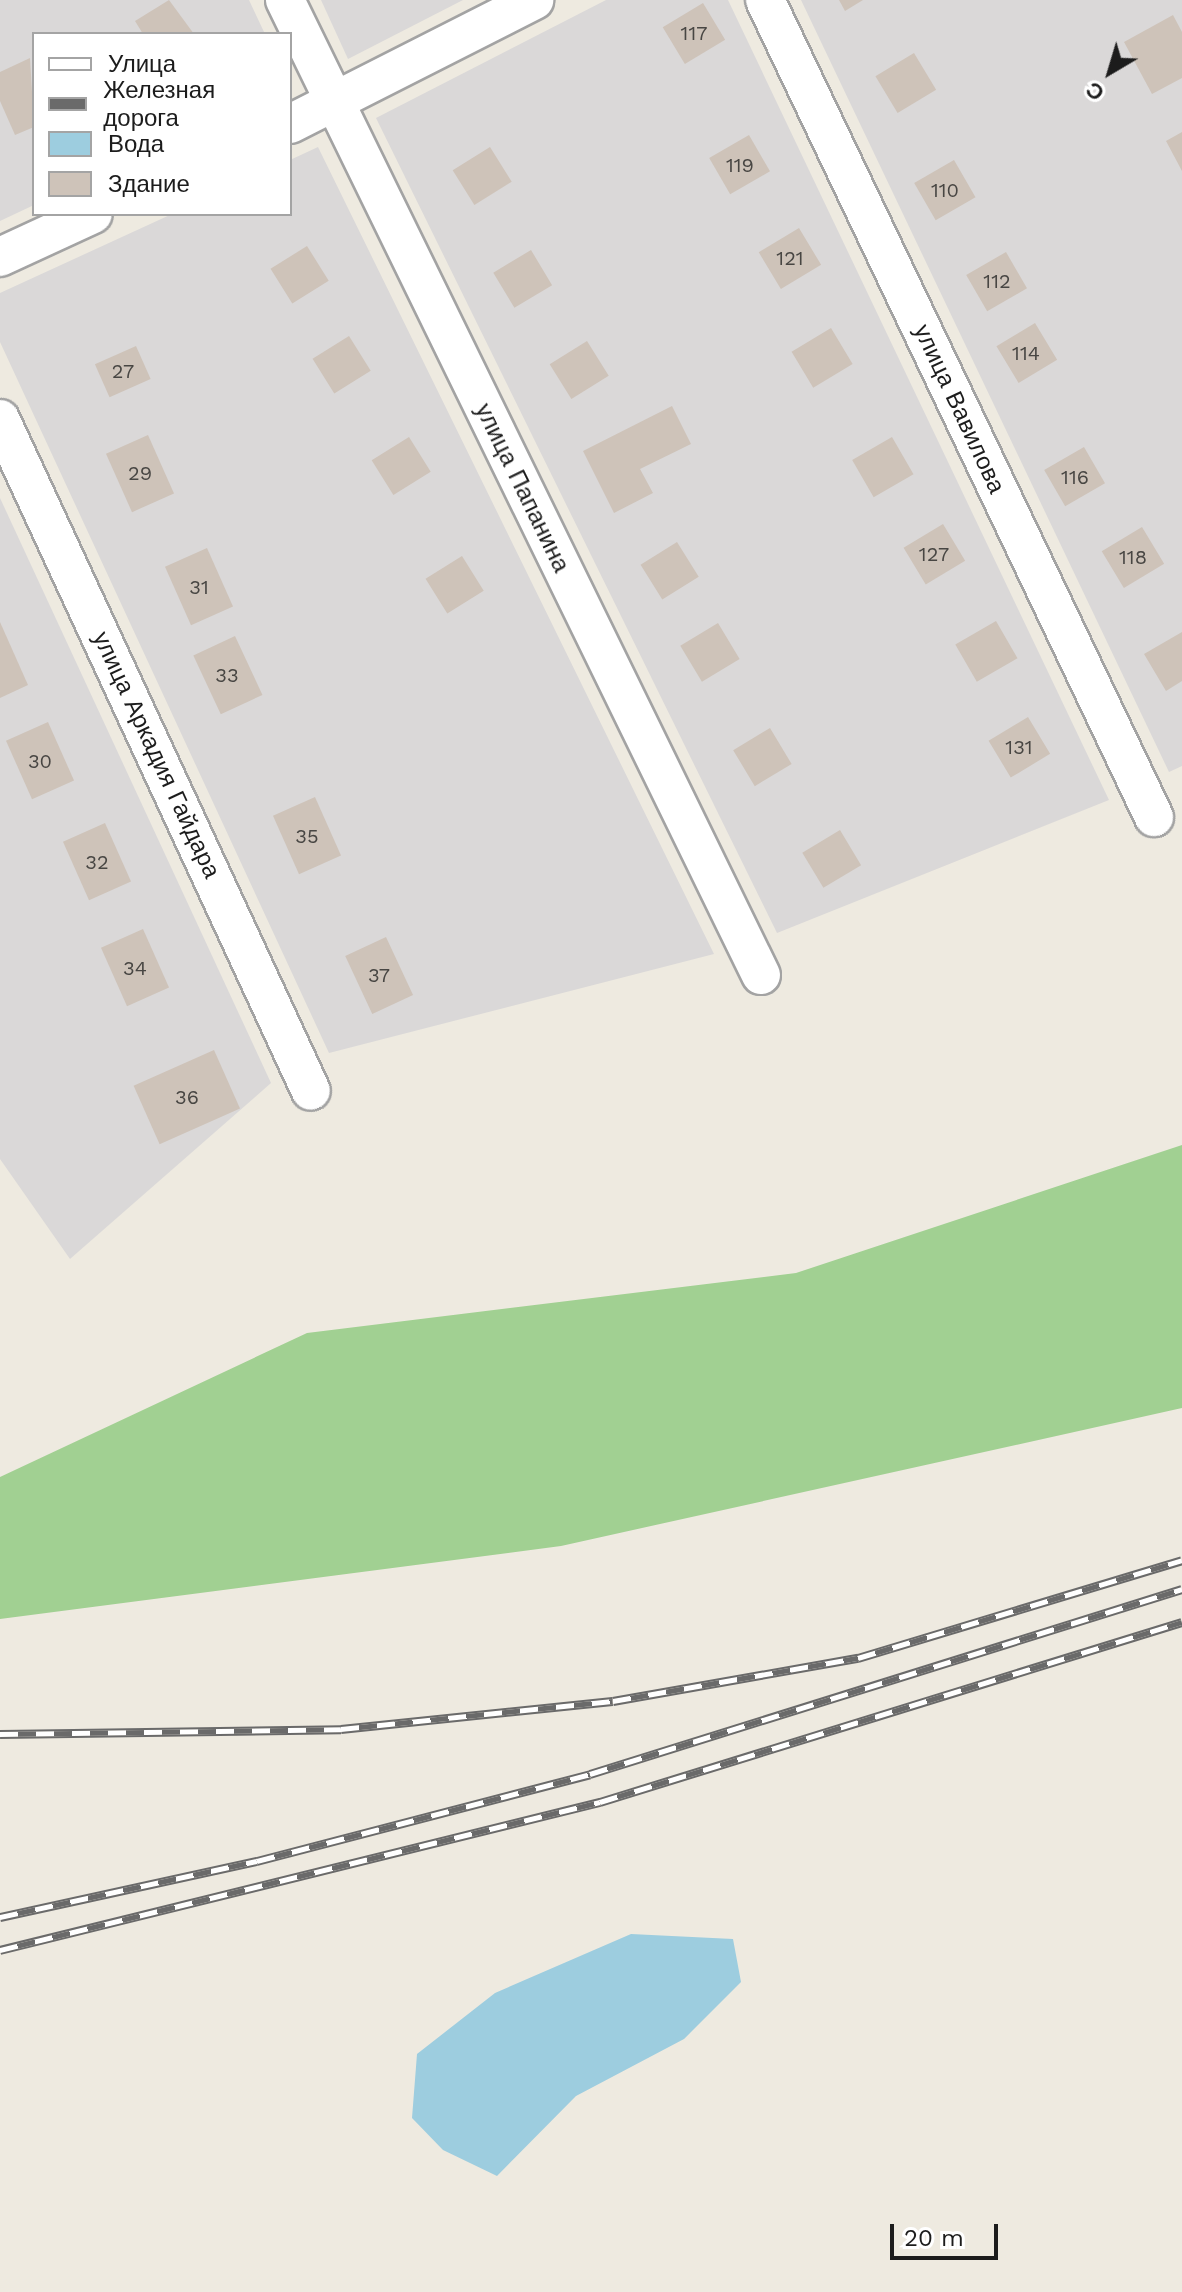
<!DOCTYPE html>
<html>
<head>
<meta charset="utf-8">
<style>
  body { margin:0 }
  #map { position:relative; width:1182px; height:2292px; overflow:hidden; background:#eeeae0; font-family:"Work Sans",sans-serif }
  div>[style] { position:absolute }
  [style*='--x'] { left:calc(var(--x)*1px); top:calc(var(--y)*1px); width:calc(var(--w)*1px); rotate:calc(var(--a)*1deg) }
  .residential>* { inset:0; background:#dad8d8 }
  .forest>* { inset:0; background:#a1d092 }
  .water>* { inset:0; background:#9dcddf }
  .building>* { inset:0; background:#cec3b9; transform-origin:0 0 }
  .roads { filter:drop-shadow(2px 0 #a3a3a3) drop-shadow(-2px 0 #a3a3a3) drop-shadow(0 2px #a3a3a3) drop-shadow(0 -2px #a3a3a3) }
  .minor>* { height:38px; margin:-19px; padding:0 19px; transform-origin:19px; border-radius:19px; background:#fff }
  .rail>* { height:9px; margin-top:-4.5px; transform-origin:0; background:repeating-linear-gradient(90deg,#fff 0 18px,#6a6a6a 0 36px); box-sizing:border-box; border-block:2px solid #6a6a6a }
  span { translate:-50% -50%; white-space:nowrap; text-align:center; line-height:1.15; -webkit-text-stroke:6px #fff; paint-order:stroke }
  .number-label { font-size:20px; color:#484643 }
  .number-label span { -webkit-text-stroke-width:0 }
  .street-label { font-size:24px; color:#1c1c1c }
  .legend { position:absolute; left:32px; top:32px; width:260px; height:184px; box-sizing:border-box; background:#fff; border:2px solid #a4a4a4; margin:0; padding:10px 14px; list-style:none; font-size:24px; color:#1c1c1c }
  .legend li { display:flex; align-items:center; gap:16px; height:40px }
  .legend b { width:40px; border:2px solid #a4a4a4 }
  .north { position:absolute; left:1070px; top:32px; width:80px; height:80px; -webkit-text-stroke:6px #fff; paint-order:stroke; rotate:218deg; font-size:22px; font-weight:700; line-height:32px; text-align:center; color:#1c1c1c }
  .north::after { content:''; display:block; margin:auto; width:28px; height:36px; background:#1c1c1c; clip-path:polygon(50% 0,100% 100%,50% 72%,0 100%) }
  .scale { position:absolute; left:890px; top:2224px; width:108px; height:36px; box-sizing:border-box; border:4px solid #1c1c1c; border-top:0; padding-left:10px; font-size:24px; line-height:28px; white-space:nowrap; color:#1c1c1c; -webkit-text-stroke:6px #fff; paint-order:stroke }
</style>
</head>
<body>
<div id="map">
  <div class="residential">
    <div style="clip-path:polygon(0 0,249px 0,265px 34px,34px 34px,34px 205px,0 221px)"></div>
    <div style="clip-path:polygon(321px 0,463px 0,348px 59px)"></div>
    <div style="clip-path:polygon(606px 0,728px 0,1109px 800px,777px 933px,376px 118px)"></div>
    <div style="clip-path:polygon(801px 0,1182px 0,1182px 766px,1169px 772px)"></div>
    <div style="clip-path:polygon(318px 147px,714px 954px,329px 1053px,0 342px,0 293px,172px 214px,290px 214px,290px 160px)"></div>
    <div style="clip-path:polygon(0 498px,271px 1083px,70px 1259px,0 1159px)"></div>
  </div>
  <div class="forest">
    <div style="clip-path:polygon(1182px 1145px,1182px 1408px,561px 1546px,0 1619px,0 1477px,307px 1333px,796px 1273px)"></div>
  </div>
  <div class="water">
    <div style="clip-path:polygon(631px 1934px,733px 1939px,741px 1982px,684px 2039px,576px 2096px,497px 2176px,443px 2150px,412px 2118px,417px 2054px,495px 1993px)"></div>
  </div>
  <div class="building">
    <div style="clip-path:polygon(169px 0,194px 34px,143px 34px,135px 21px)"></div>
    <div style="clip-path:polygon(839px 0,863px 0,845px 11px)"></div>
    <div style="left:703px;top:3px;width:43px;height:47px;rotate:59deg"></div>
    <div style="clip-path:polygon(1173px 15px,1182px 32px,1182px 78px,1152px 94px,1124px 42px)"></div>
    <div style="left:914px;top:53px;width:43px;height:45px;rotate:59deg"></div>
    <div style="clip-path:polygon(30px 58px,34px 127px,15px 135px,0 101px,0 72px)"></div>
    <div style="clip-path:polygon(1182px 132px,1182px 171px,1166px 141px)"></div>
    <div style="left:749px;top:135px;width:42px;height:46px;rotate:60deg"></div>
    <div style="left:490px;top:147px;width:41px;height:44px;rotate:58deg"></div>
    <div style="left:954px;top:160px;width:43px;height:46px;rotate:60deg"></div>
    <div style="left:799px;top:228px;width:43px;height:47px;rotate:59deg"></div>
    <div style="left:307px;top:246px;width:41px;height:43px;rotate:58deg"></div>
    <div style="left:531px;top:250px;width:41px;height:44px;rotate:59deg"></div>
    <div style="left:1006px;top:252px;width:42px;height:46px;rotate:60deg"></div>
    <div style="left:1035px;top:323px;width:43px;height:45px;rotate:59deg"></div>
    <div style="left:831px;top:328px;width:42px;height:46px;rotate:59deg"></div>
    <div style="left:349px;top:336px;width:41px;height:43px;rotate:58deg"></div>
    <div style="left:587px;top:341px;width:41px;height:44px;rotate:58deg"></div>
    <div style="left:136px;top:346px;width:36px;height:45px;rotate:66deg"></div>
    <div style="clip-path:polygon(672px 406px,691px 444px,640px 469px,653px 493px,614px 513px,583px 451px)"></div>
    <div style="left:148px;top:435px;width:64px;height:46px;rotate:66deg"></div>
    <div style="left:409px;top:437px;width:41px;height:44px;rotate:58deg"></div>
    <div style="left:892px;top:437px;width:43px;height:46px;rotate:60deg"></div>
    <div style="left:1084px;top:447px;width:42px;height:46px;rotate:60deg"></div>
    <div style="left:943px;top:524px;width:43px;height:46px;rotate:59deg"></div>
    <div style="left:1142px;top:527px;width:43px;height:47px;rotate:59deg"></div>
    <div style="left:677px;top:542px;width:41px;height:43px;rotate:58deg"></div>
    <div style="left:207px;top:548px;width:64px;height:46px;rotate:66deg"></div>
    <div style="left:462px;top:556px;width:41px;height:43px;rotate:58deg"></div>
    <div style="left:996px;top:621px;width:43px;height:47px;rotate:60deg"></div>
    <div style="clip-path:polygon(0 622px,28px 685px,0 698px)"></div>
    <div style="left:718px;top:623px;width:42px;height:44px;rotate:59deg"></div>
    <div style="clip-path:polygon(1182px 632px,1182px 681px,1166px 691px,1144px 654px)"></div>
    <div style="left:235px;top:636px;width:65px;height:46px;rotate:65deg"></div>
    <div style="left:1028px;top:717px;width:43px;height:46px;rotate:59deg"></div>
    <div style="left:48px;top:722px;width:64px;height:46px;rotate:66deg"></div>
    <div style="left:770px;top:728px;width:42px;height:43px;rotate:59deg"></div>
    <div style="left:315px;top:797px;width:64px;height:46px;rotate:66deg"></div>
    <div style="left:105px;top:823px;width:64px;height:46px;rotate:66deg"></div>
    <div style="left:840px;top:830px;width:41px;height:44px;rotate:59deg"></div>
    <div style="left:143px;top:929px;width:64px;height:46px;rotate:66deg"></div>
    <div style="left:386px;top:937px;width:64px;height:45px;rotate:65deg"></div>
    <div style="left:214px;top:1050px;width:64px;height:88px;rotate:66deg"></div>
  </div>
  <div class="roads">
    <div class="minor">
      <div style="--x:285;--y:0;--w:1085;--a:63.98"></div>
      <div style="--x:765;--y:0;--w:905;--a:64.54"></div>
      <div style="--x:290;--y:124;--w:274;--a:-26.9"></div>
      <div style="--x:0;--y:257;--w:102;--a:-24.8"></div>
      <div style="--x:0;--y:419;--w:740;--a:65.17"></div>
    </div>
  </div>
  <div class="rail">
    <div style="--x:0;--y:1734;--w:341;--a:-0.8"></div>
    <div style="--x:341;--y:1729;--w:273;--a:-5.9"></div>
    <div style="--x:613;--y:1701;--w:249;--a:-10"></div>
    <div style="--x:858;--y:1658;--w:338;--a:-16.8"></div>
    <div style="--x:0;--y:1917;--w:263;--a:-12.3"></div>
    <div style="--x:257;--y:1861;--w:344;--a:-14.6"></div>
    <div style="--x:590;--y:1774;--w:620;--a:-17.35"></div>
    <div style="--x:0;--y:1950;--w:618;--a:-13.86"></div>
    <div style="--x:600;--y:1802;--w:609;--a:-17.19"></div>
  </div>
  <div class="number-label">
    <span style="left:694px;top:33px">117</span>
    <span style="left:740px;top:165px">119</span>
    <span style="left:945px;top:190px">110</span>
    <span style="left:790px;top:258px">121</span>
    <span style="left:997px;top:281px">112</span>
    <span style="left:1026px;top:353px">114</span>
    <span style="left:123px;top:371px">27</span>
    <span style="left:140px;top:473px">29</span>
    <span style="left:1075px;top:477px">116</span>
    <span style="left:934px;top:554px">127</span>
    <span style="left:1133px;top:557px">118</span>
    <span style="left:199px;top:587px">31</span>
    <span style="left:227px;top:675px">33</span>
    <span style="left:1019px;top:747px">131</span>
    <span style="left:40px;top:761px">30</span>
    <span style="left:307px;top:836px">35</span>
    <span style="left:97px;top:862px">32</span>
    <span style="left:135px;top:968px">34</span>
    <span style="left:379px;top:975px">37</span>
    <span style="left:187px;top:1097px">36</span>
  </div>
  <div class="street-label">
    <span style="left:959px;top:409px;rotate:65deg">улица Вавилова</span>
    <span style="left:522px;top:488px;rotate:64deg">улица Папанина</span>
    <span style="left:156px;top:755px;rotate:65deg">улица Аркадия Гайдара</span>
  </div>
  <ul class="legend">
  <li><b style="height:10px;background:#fff"></b>Улица</li>
  <li><b style="height:10px;background:#6a6a6a"></b>Железная дорога</li>
  <li><b style="height:22px;background:#9dcddf"></b>Вода</li>
  <li><b style="height:22px;background:#cec3b9"></b>Здание</li>
  </ul>
  <div class="north">С</div>
  <div class="scale">20 m</div>
</div>
</body>
</html>
